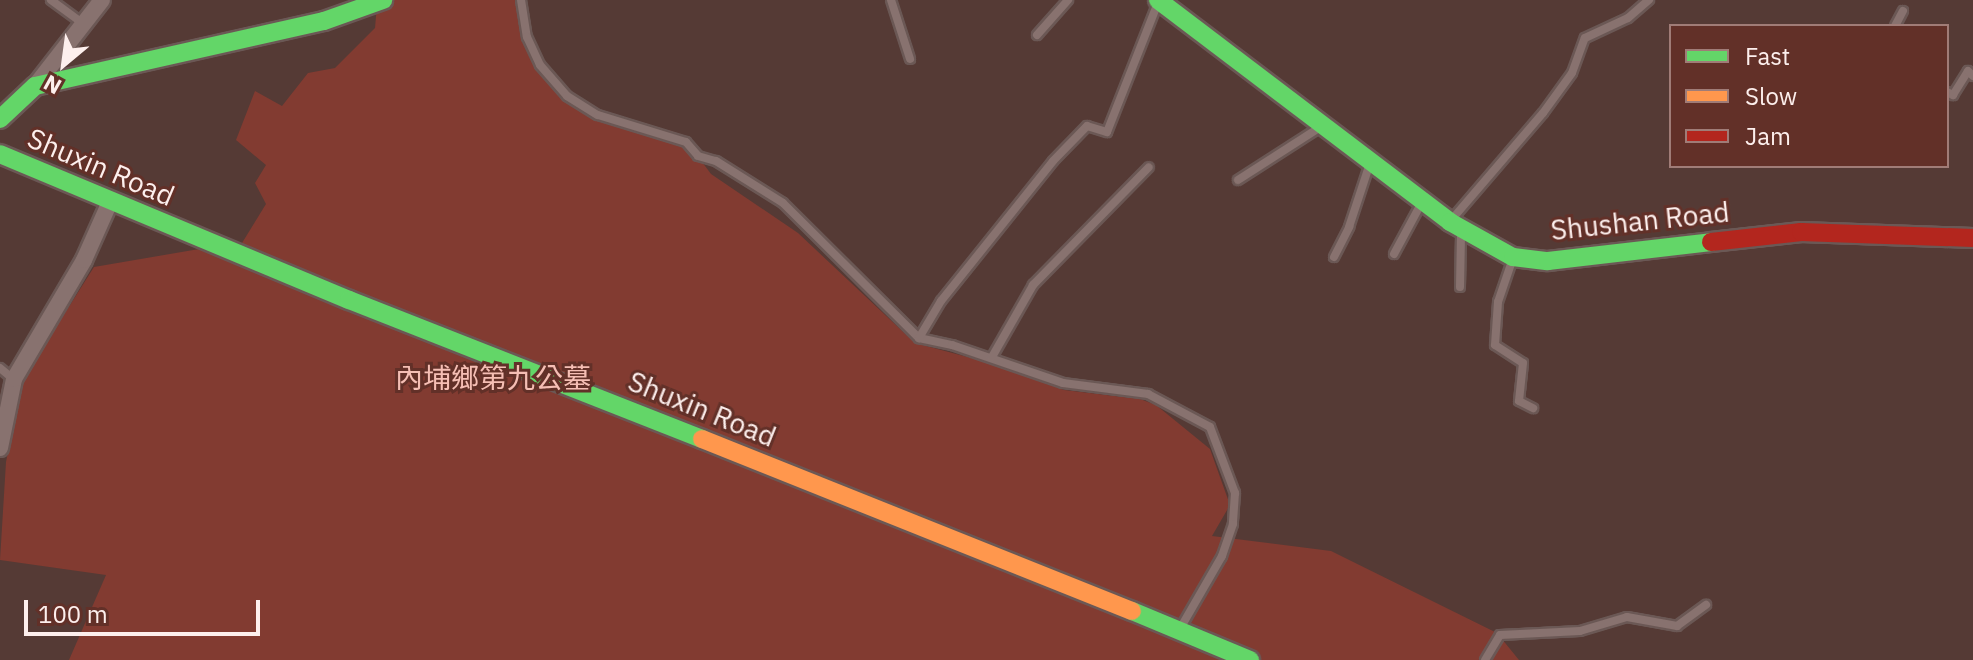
<!DOCTYPE html>
<html>
<head>
<meta charset="utf-8">
<style>
  body { margin:0 }
  #map { position:relative; width:1973px; height:660px; overflow:hidden; background:#553a35; font-family:"IBM Plex Sans","Noto Sans TC",sans-serif }
  div>[style] { position:absolute }
  [style*='--x'] { left:calc(var(--x)*1px); top:calc(var(--y)*1px); width:calc(var(--w)*1px); rotate:calc(var(--a)*1deg) }
  .green>* { inset:0; background:#823b31 }
  .roads { filter:drop-shadow(2px 0 #6b5855) drop-shadow(-2px 0 #6b5855) drop-shadow(0 2px #6b5855) drop-shadow(0 -2px #6b5855) }
  .lane>* { height:8px; margin:-4px; padding:0 4px; transform-origin:4px; border-radius:4px; background:#88726f }
  .street>* { height:16px; margin:-8px; padding:0 8px; transform-origin:8px; border-radius:8px; background:#88726f }
  .fast>* { height:18px; margin:-9px; padding:0 9px; transform-origin:9px; border-radius:9px; background:#63d668 }
  .slow>* { height:18px; margin:-9px; padding:0 9px; transform-origin:9px; border-radius:9px; background:#ff974d }
  .jam>* { height:18px; margin:-9px; padding:0 9px; transform-origin:9px; border-radius:9px; background:#b3261e }
  span { translate:-50% -50%; white-space:nowrap; text-align:center; line-height:1.15; -webkit-text-stroke:6px #623028; paint-order:stroke }
  .street-label { font-size:28px; color:#fdefed }
  .park-label { font-size:28px; color:#f5beb4 }
  .legend { position:absolute; left:1669px; top:24px; width:280px; height:144px; box-sizing:border-box; background:#623028; border:2px solid #a07c77; margin:0; padding:10px 14px; list-style:none; font-size:24px; color:#fdefed }
  .legend li { display:flex; align-items:center; gap:16px; height:40px }
  .legend b { width:40px; border:2px solid #a07c77 }
  .north { position:absolute; left:24px; top:24px; width:80px; height:80px; -webkit-text-stroke:6px #623028; paint-order:stroke; rotate:209deg; font-size:22px; font-weight:700; line-height:32px; text-align:center; color:#fdefed }
  .north::after { content:''; display:block; margin:auto; width:28px; height:36px; background:#fdefed; clip-path:polygon(50% 0,100% 100%,50% 72%,0 100%) }
  .scale { position:absolute; left:24px; top:600px; width:236px; height:36px; box-sizing:border-box; border:4px solid #fdefed; border-top:0; padding-left:10px; font-size:24px; line-height:28px; white-space:nowrap; color:#fdefed; -webkit-text-stroke:6px #623028; paint-order:stroke }
</style>
</head>
<body>
<div id="map">
  <div class="green">
    <div style="clip-path:polygon(387px 0,517px 0,522px 28px,545px 67px,571px 95px,598px 117px,672px 131px,685px 139px,711px 174px,798px 233px,915px 343px,990px 363px,1064px 390px,1140px 399px,1156px 405px,1210px 449px,1230px 505px,1212px 536px,1331px 551px,1497px 633px,1519px 660px,69px 660px,106px 575px,0 560px,6px 462px,22px 381px,94px 267px,205px 248px,234px 256px,266px 204px,255px 183px,266px 165px,236px 140px,255px 91px,282px 106px,308px 73px,335px 68px,375px 28px,377px 5px)"></div>
  </div>
  <div class="roads">
    <div class="lane">
      <div style="--x:51;--y:0;--w:42;--a:36.3"></div>
      <div style="--x:521;--y:0;--w:37;--a:81"></div>
      <div style="--x:527;--y:37;--w:31;--a:65"></div>
      <div style="--x:540;--y:65;--w:41;--a:48.9"></div>
      <div style="--x:567;--y:96;--w:36;--a:32"></div>
      <div style="--x:598;--y:115;--w:92;--a:17.1"></div>
      <div style="--x:686;--y:142;--w:18;--a:49"></div>
      <div style="--x:698;--y:156;--w:19;--a:16"></div>
      <div style="--x:716;--y:161;--w:79;--a:32.1"></div>
      <div style="--x:783;--y:203;--w:192;--a:44.8"></div>
      <div style="--x:919;--y:338;--w:34;--a:12"></div>
      <div style="--x:952;--y:345;--w:117;--a:18.9"></div>
      <div style="--x:1063;--y:383;--w:86;--a:7.4"></div>
      <div style="--x:1148;--y:394;--w:70;--a:28"></div>
      <div style="--x:1210;--y:427;--w:71;--a:69.3"></div>
      <div style="--x:1235;--y:493;--w:31;--a:94"></div>
      <div style="--x:1233;--y:524;--w:34;--a:109"></div>
      <div style="--x:1222;--y:556;--w:82;--a:120"></div>
      <div style="--x:891;--y:0;--w:62;--a:72.1"></div>
      <div style="--x:1895;--y:26;--w:17;--a:-62"></div>
      <div style="--x:1037;--y:35;--w:47;--a:-48.5"></div>
      <div style="--x:1947;--y:92;--w:7;--a:27"></div>
      <div style="--x:1953;--y:95;--w:28;--a:-58"></div>
      <div style="--x:1968;--y:71;--w:7;--a:45"></div>
      <div style="--x:1238;--y:180;--w:96;--a:-32.7"></div>
      <div style="--x:1453;--y:218;--w:138;--a:-49.4"></div>
      <div style="--x:1543;--y:113;--w:49;--a:-54.1"></div>
      <div style="--x:1572;--y:73;--w:37;--a:-70"></div>
      <div style="--x:1585;--y:38;--w:47;--a:-24.9"></div>
      <div style="--x:1628;--y:18;--w:28;--a:-41"></div>
      <div style="--x:1394;--y:254;--w:59;--a:-61.7"></div>
      <div style="--x:1334;--y:257;--w:34;--a:-63"></div>
      <div style="--x:1349;--y:227;--w:64;--a:-71.8"></div>
      <div style="--x:1512;--y:261;--w:43;--a:108.9"></div>
      <div style="--x:1498;--y:302;--w:43;--a:94"></div>
      <div style="--x:1495;--y:345;--w:33;--a:33"></div>
      <div style="--x:1523;--y:363;--w:38;--a:96"></div>
      <div style="--x:1519;--y:401;--w:16;--a:27"></div>
      <div style="--x:1460;--y:287;--w:52;--a:-88.9"></div>
      <div style="--x:919;--y:338;--w:43;--a:-59.3"></div>
      <div style="--x:941;--y:301;--w:179;--a:-51.3"></div>
      <div style="--x:1053;--y:161;--w:49;--a:-45.8"></div>
      <div style="--x:1087;--y:126;--w:21;--a:17"></div>
      <div style="--x:1107;--y:132;--w:136;--a:-68.5"></div>
      <div style="--x:992;--y:357;--w:83;--a:-60.3"></div>
      <div style="--x:1033;--y:285;--w:165;--a:-45.5"></div>
      <div style="--x:0;--y:368;--w:17;--a:40"></div>
      <div style="--x:1485;--y:660;--w:29;--a:-59"></div>
      <div style="--x:1500;--y:635;--w:80;--a:-2.9"></div>
      <div style="--x:1580;--y:631;--w:49;--a:-16.6"></div>
      <div style="--x:1627;--y:617;--w:51;--a:10.2"></div>
      <div style="--x:1677;--y:626;--w:36;--a:-36"></div>
    </div>
    <div class="street">
      <div style="--x:35;--y:86;--w:109;--a:-52.1"></div>
      <div style="--x:0;--y:448;--w:70;--a:-78.5"></div>
      <div style="--x:14;--y:379;--w:138;--a:-59.5"></div>
      <div style="--x:84;--y:260;--w:64;--a:-65.9"></div>
    </div>
    <div class="fast">
      <div style="--x:1158;--y:0;--w:367;--a:37.2"></div>
      <div style="--x:1450;--y:222;--w:72;--a:29.1"></div>
      <div style="--x:1513;--y:257;--w:35;--a:7"></div>
      <div style="--x:1548;--y:261;--w:164;--a:-6.6"></div>
      <div style="--x:0;--y:119;--w:48;--a:-43.3"></div>
      <div style="--x:35;--y:86;--w:296;--a:-12.7"></div>
      <div style="--x:324;--y:21;--w:63;--a:-19.6"></div>
      <div style="--x:0;--y:154;--w:378;--a:22.7"></div>
      <div style="--x:349;--y:300;--w:379;--a:21.5"></div>
      <div style="--x:1132;--y:611;--w:128;--a:22.6"></div>
    </div>
    <div class="slow">
      <div style="--x:702;--y:439;--w:463;--a:21.8"></div>
    </div>
    <div class="jam">
      <div style="--x:1711;--y:242;--w:91;--a:-6.3"></div>
      <div style="--x:1801;--y:232;--w:172;--a:2"></div>
    </div>
  </div>
  <div class="street-label">
    <span style="left:101px;top:167px;rotate:23deg">Shuxin Road</span>
    <span style="left:1640px;top:221px;rotate:-6deg">Shushan Road</span>
    <span style="left:702px;top:409px;rotate:22deg">Shuxin Road</span>
  </div>
  <div class="park-label">
    <span style="left:493px;top:378px">內埔鄉第九公墓</span>
  </div>
  <ul class="legend">
  <li><b style="height:10px;background:#63d668"></b>Fast</li>
  <li><b style="height:10px;background:#ff974d"></b>Slow</li>
  <li><b style="height:10px;background:#b3261e"></b>Jam</li>
  </ul>
  <div class="north">N</div>
  <div class="scale">100 m</div>
</div>
</body>
</html>
